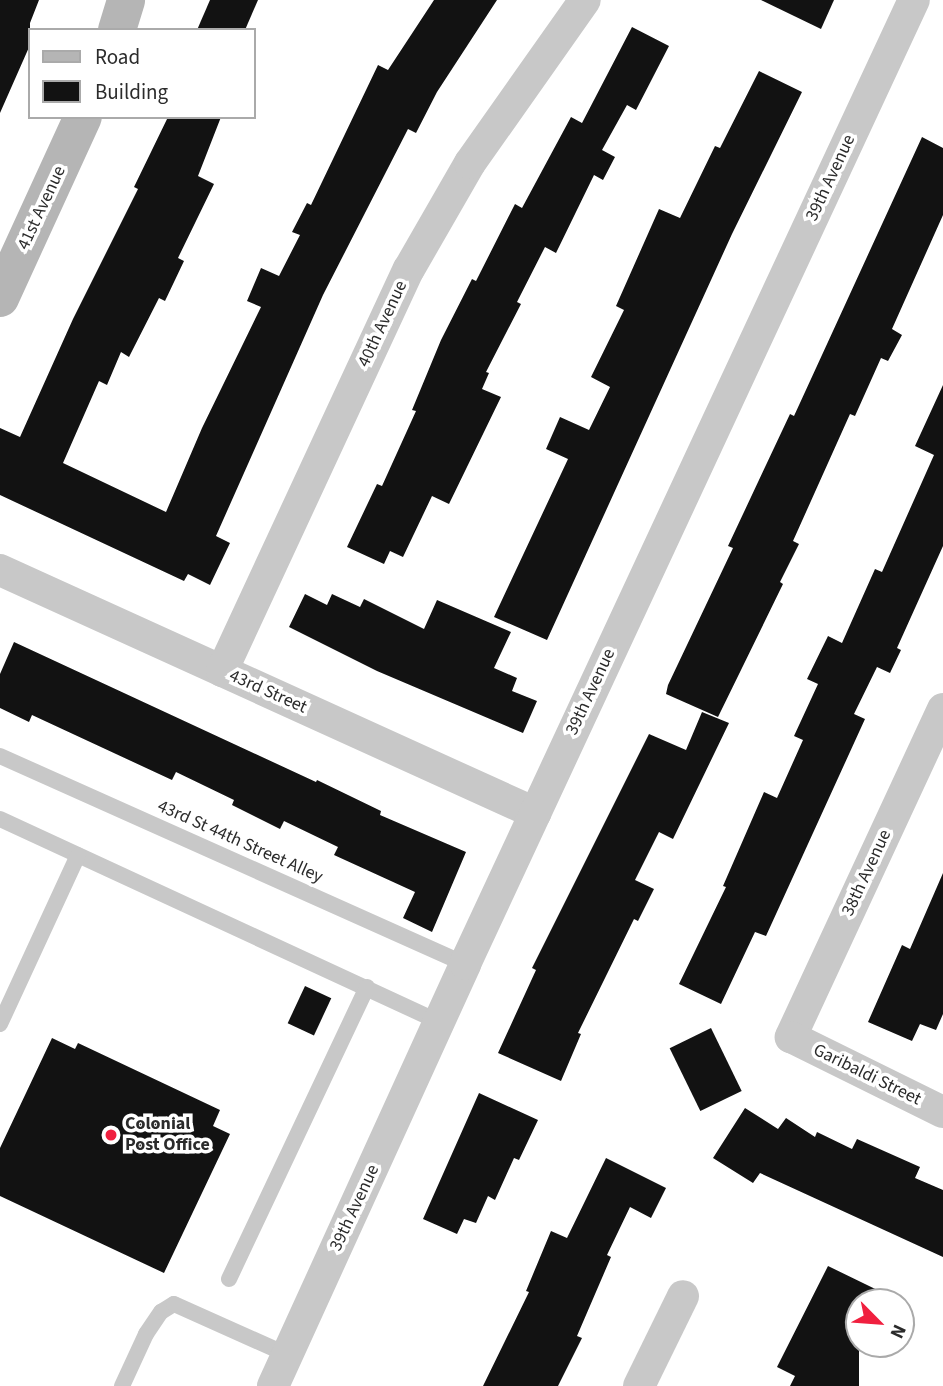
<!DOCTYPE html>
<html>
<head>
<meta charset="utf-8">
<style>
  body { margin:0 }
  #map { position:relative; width:943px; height:1386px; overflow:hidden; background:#fff; font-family:"Source Sans 3",sans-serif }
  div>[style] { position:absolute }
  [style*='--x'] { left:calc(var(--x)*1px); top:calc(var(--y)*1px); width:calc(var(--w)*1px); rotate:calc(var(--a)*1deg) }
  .building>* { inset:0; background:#121212; transform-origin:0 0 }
  .lane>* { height:16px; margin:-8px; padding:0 8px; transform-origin:8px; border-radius:8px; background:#c8c8c8 }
  .street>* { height:32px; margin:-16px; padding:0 16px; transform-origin:16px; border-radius:16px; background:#c8c8c8 }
  .secondary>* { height:38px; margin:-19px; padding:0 19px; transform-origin:19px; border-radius:19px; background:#b5b5b5 }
  .dots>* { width:19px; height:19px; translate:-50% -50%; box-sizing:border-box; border:4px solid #fff; border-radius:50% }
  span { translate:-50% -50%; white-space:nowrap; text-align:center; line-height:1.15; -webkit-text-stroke:7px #fff; paint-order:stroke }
  .street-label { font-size:18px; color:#2b2b2b }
  .poi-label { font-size:18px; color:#2b2b2b; font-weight:700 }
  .left { translate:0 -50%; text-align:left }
  .legend { position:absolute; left:28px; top:28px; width:228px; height:91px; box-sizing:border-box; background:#fff; border:2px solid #aaa; margin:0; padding:9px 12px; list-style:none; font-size:21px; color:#2b2b2b }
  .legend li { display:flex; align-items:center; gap:14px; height:35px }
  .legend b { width:35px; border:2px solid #aaa }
  .north { position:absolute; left:845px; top:1288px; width:70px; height:70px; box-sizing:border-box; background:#fff; border:2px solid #aaa; border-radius:50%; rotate:115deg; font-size:19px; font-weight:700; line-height:28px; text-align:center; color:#2b2b2b }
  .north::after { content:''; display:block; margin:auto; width:24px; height:32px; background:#f0203f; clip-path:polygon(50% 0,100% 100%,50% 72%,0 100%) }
</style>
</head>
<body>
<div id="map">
  <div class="building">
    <div style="clip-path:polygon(0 0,39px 0,30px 23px,30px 45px,0 113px)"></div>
    <div style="clip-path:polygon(210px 0,258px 0,245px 30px,197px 30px)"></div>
    <div style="clip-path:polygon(434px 0,497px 0,437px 92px,416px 133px,408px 129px,323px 295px,216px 536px,230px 543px,210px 585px,188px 574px,184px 581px,0 495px,0 428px,20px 437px,73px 319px,138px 189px,134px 187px,168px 117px,221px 117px,198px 176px,214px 184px,178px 258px,184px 261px,165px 301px,159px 298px,129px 357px,121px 352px,107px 385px,99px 381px,63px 463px,166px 512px,202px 428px,261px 307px,247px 301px,261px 268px,279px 276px,300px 235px,292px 232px,307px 203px,311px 205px,378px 65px,388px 70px)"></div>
    <div style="clip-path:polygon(761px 0,834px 0,821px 29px)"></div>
    <div style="clip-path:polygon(632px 27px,669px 46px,636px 110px,627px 105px,602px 150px,615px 157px,603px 180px,594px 175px,556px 253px,545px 247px,517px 302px,521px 304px,486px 372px,489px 373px,482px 389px,501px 397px,449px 504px,432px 496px,403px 557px,390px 551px,384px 564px,347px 547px,377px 484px,382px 486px,416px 411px,412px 410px,441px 340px,472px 279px,476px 281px,515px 204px,522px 208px,571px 117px,582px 123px)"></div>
    <div style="clip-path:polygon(759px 71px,802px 92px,732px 234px,547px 640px,494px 617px,568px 459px,546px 449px,560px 417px,589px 430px,610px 387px,591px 377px,624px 310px,616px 306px,659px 209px,680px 218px,715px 146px,720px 148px)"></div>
    <div style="clip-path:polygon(922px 137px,943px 148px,943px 215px,892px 329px,902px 335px,888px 361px,881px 358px,855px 416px,850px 414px,793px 541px,799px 544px,780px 582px,783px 584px,718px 717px,666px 694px,668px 685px,733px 548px,728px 546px,790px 414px,794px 416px)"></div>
    <div style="clip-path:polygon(943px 385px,943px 546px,897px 648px,901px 650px,890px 673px,877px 667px,854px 714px,865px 719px,766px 936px,755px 932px,721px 1004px,679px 984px,726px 887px,723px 886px,764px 792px,777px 798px,803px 740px,794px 736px,818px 684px,807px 679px,828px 636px,842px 643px,875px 569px,882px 572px,934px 455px,915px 446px)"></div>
    <div style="clip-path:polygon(305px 594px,327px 605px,332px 594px,360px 607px,364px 599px,424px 629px,437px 600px,511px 632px,494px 668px,517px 678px,512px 691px,537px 701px,523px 733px,377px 671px,289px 627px)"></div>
    <div style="clip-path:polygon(14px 642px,316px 782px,317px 780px,381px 811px,380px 815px,466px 852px,432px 932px,403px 918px,415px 892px,334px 855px,338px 847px,284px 821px,280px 829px,232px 805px,234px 800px,176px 772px,172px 780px,32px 715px,29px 722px,0 708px,0 674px)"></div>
    <div style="clip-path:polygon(702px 712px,729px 723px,673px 839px,659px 832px,635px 880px,654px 889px,638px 921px,634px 919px,578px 1033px,581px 1034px,561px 1081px,498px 1053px,536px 970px,532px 968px,649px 734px,686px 750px)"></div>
    <div style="clip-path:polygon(943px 873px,943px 1014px,936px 1030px,920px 1024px,912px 1041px,868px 1022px,902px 945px,910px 949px)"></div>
    <div style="left:305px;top:986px;width:29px;height:41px;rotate:25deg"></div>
    <div style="left:711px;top:1028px;width:70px;height:46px;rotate:64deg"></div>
    <div style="clip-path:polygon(52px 1038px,75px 1049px,78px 1043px,220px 1110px,213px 1126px,230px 1134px,164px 1273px,0 1196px,0 1148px)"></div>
    <div style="clip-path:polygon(479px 1093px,538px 1120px,519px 1160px,514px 1158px,495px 1200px,488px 1196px,476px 1223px,464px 1219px,457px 1234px,423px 1219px)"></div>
    <div style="clip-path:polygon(745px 1108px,778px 1129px,786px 1118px,815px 1137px,817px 1132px,852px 1149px,857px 1139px,920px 1167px,915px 1178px,943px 1190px,943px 1257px,760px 1173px,753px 1183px,713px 1158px)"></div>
    <div style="clip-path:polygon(606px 1158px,666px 1188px,651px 1218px,630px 1207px,607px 1255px,611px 1257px,577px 1336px,582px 1338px,558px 1386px,483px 1386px,529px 1292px,526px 1291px,551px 1231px,567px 1238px)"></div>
    <div style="clip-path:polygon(828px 1266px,902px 1302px,859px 1302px,859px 1386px,790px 1386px,795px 1376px,777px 1367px)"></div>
  </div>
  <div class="lane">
    <div style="--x:0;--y:756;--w:509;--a:24.1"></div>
    <div style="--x:0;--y:819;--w:485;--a:24.8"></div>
    <div style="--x:0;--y:1024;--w:186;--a:-65.2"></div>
    <div style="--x:229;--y:1279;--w:323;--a:-64.7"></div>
    <div style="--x:122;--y:1386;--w:57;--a:-65.2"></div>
    <div style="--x:146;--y:1334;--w:27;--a:-56"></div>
    <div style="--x:161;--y:1312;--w:15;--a:-32"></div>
    <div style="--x:174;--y:1304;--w:125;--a:24.1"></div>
  </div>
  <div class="street">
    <div style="--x:0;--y:570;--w:588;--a:24.43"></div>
    <div style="--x:222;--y:671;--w:443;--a:-65.1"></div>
    <div style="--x:409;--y:269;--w:122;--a:-60.1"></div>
    <div style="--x:470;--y:163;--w:199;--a:-54.8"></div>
    <div style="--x:943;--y:709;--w:362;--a:114.9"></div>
    <div style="--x:791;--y:1037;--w:169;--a:26.3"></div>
    <div style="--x:273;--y:1386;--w:464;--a:-65.5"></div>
    <div style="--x:465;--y:964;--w:1063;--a:-65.03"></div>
    <div style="--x:639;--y:1386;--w:100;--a:-63.9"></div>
  </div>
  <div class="secondary">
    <div style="--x:117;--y:30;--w:31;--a:-73"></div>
    <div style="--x:0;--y:298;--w:199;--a:-65.4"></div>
  </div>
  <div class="dots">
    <div style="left:111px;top:1135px;background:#f0203f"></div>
  </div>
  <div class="street-label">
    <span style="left:831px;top:178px;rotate:-65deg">39th Avenue</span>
    <span style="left:42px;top:208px;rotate:-65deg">41st Avenue</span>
    <span style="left:383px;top:324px;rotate:-65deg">40th Avenue</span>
    <span style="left:268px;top:692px;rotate:24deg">43rd Street</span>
    <span style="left:591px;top:692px;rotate:-65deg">39th Avenue</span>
    <span style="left:240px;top:842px;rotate:24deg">43rd St 44th Street Alley</span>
    <span style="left:867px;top:873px;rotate:-65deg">38th Avenue</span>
    <span style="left:867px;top:1075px;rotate:26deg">Garibaldi Street</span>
    <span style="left:355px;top:1208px;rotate:-65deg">39th Avenue</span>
  </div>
  <div class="poi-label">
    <span class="left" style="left:125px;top:1135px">Colonial<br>Post Office</span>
  </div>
  <ul class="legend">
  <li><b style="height:9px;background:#b5b5b5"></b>Road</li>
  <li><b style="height:19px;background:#121212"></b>Building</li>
  </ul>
  <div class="north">N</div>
</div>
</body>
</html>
